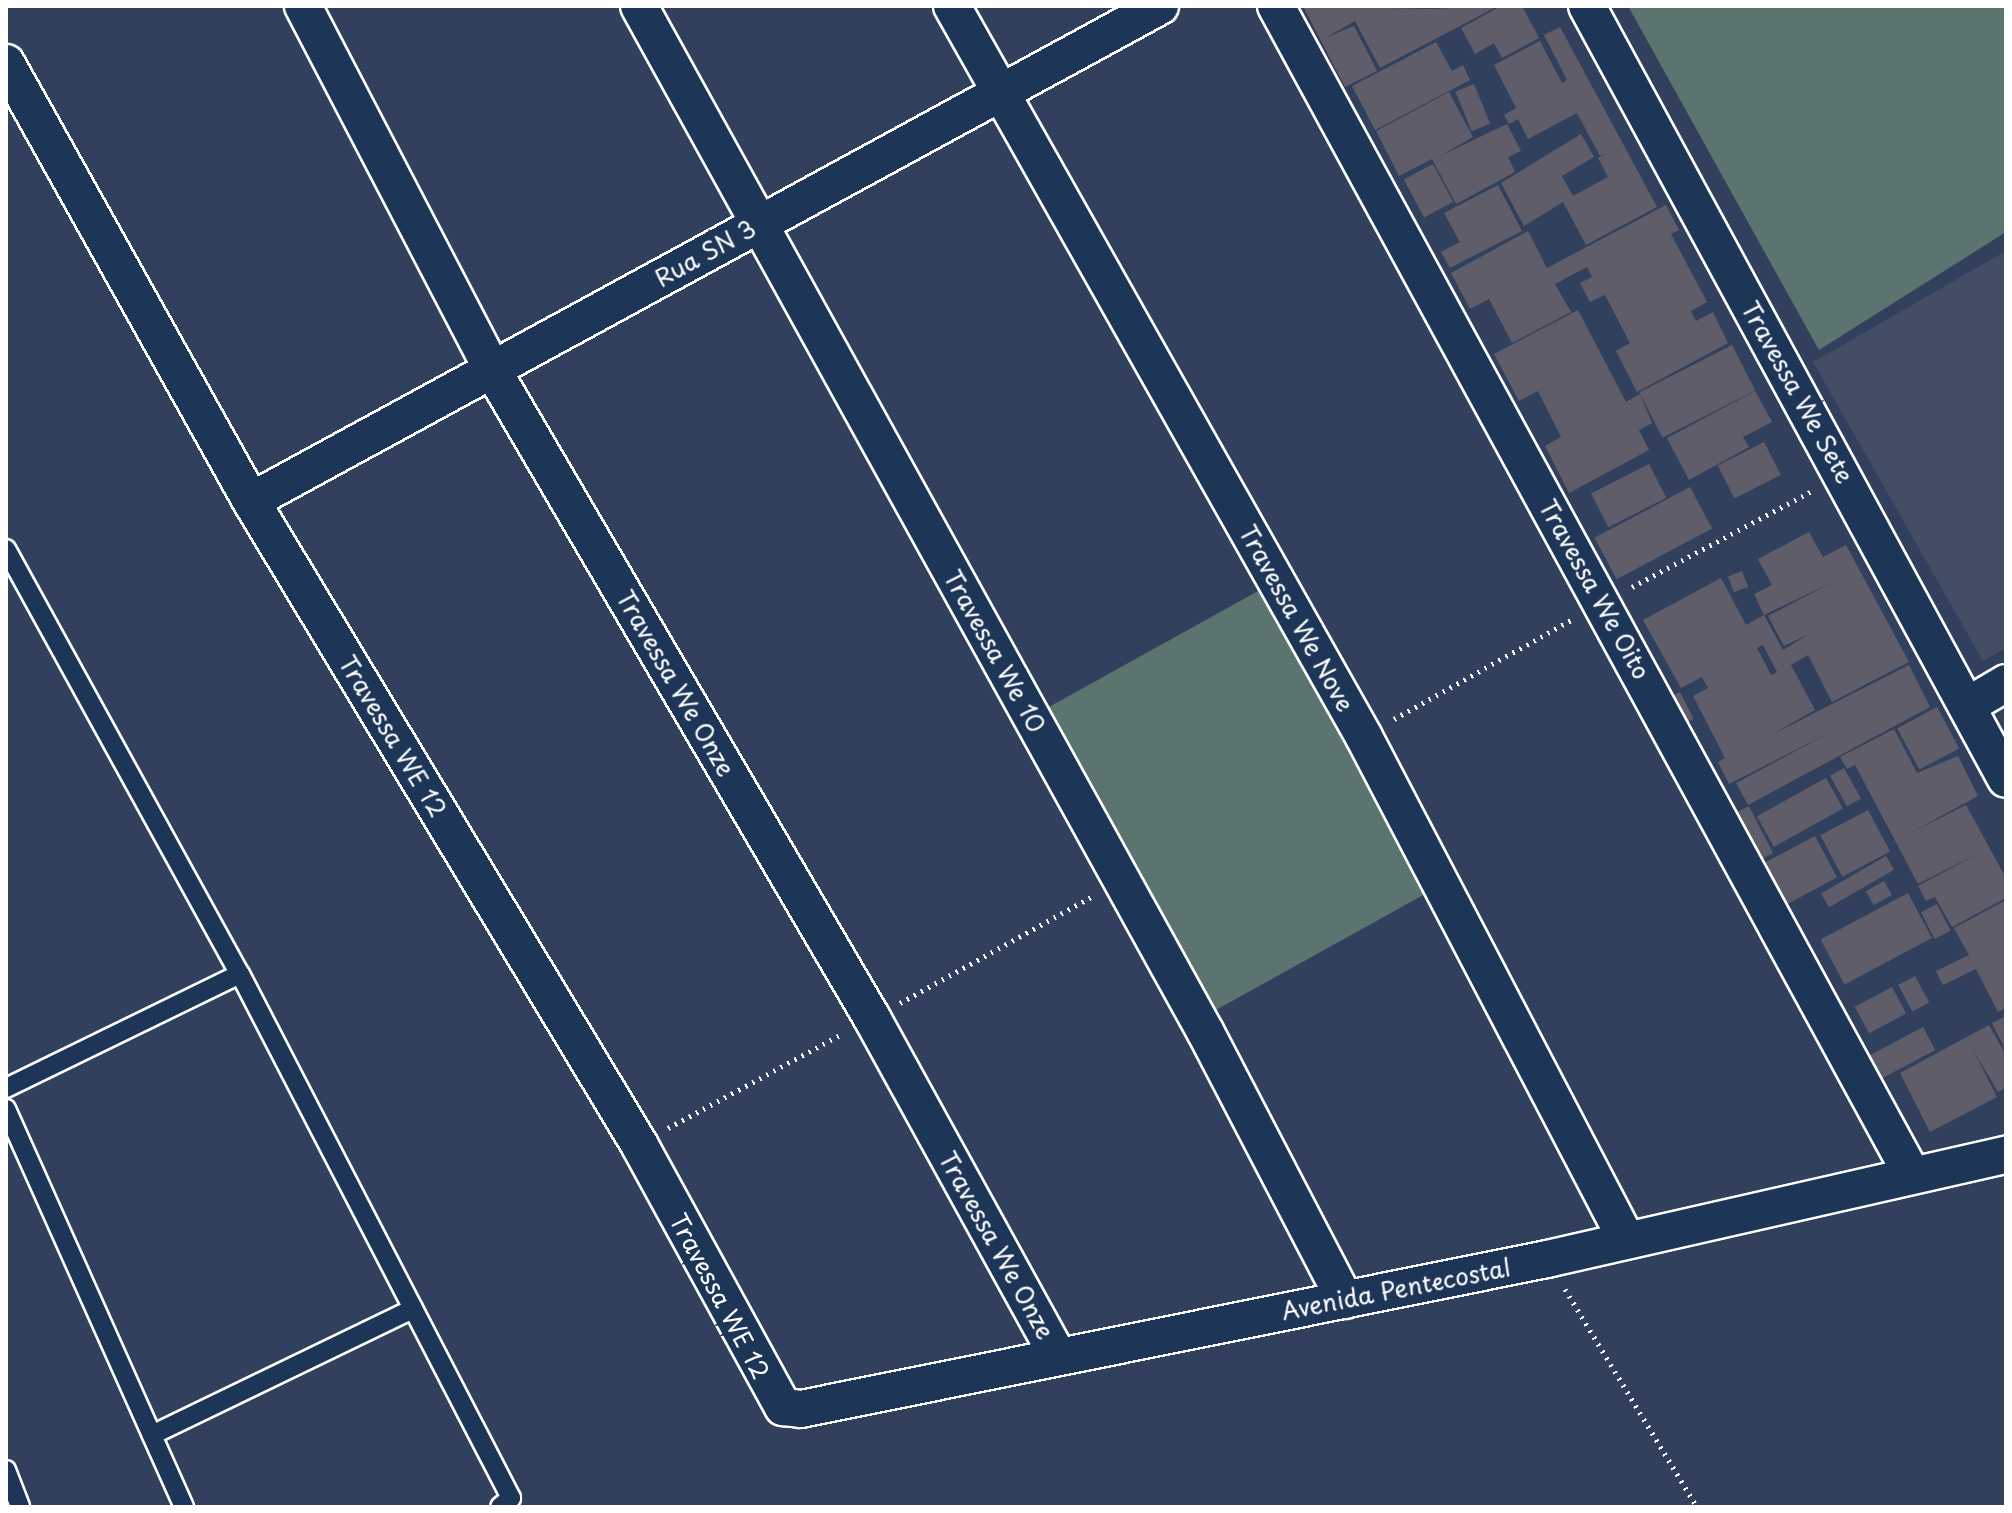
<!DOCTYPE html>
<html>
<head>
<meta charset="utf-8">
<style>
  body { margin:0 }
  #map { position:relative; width:2012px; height:1513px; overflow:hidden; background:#31415d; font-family:"Playpen Sans",sans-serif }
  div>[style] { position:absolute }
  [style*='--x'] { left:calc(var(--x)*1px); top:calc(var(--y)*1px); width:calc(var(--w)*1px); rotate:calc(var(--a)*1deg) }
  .built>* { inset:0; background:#434d64 }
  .green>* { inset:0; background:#5b7470; transform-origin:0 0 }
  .building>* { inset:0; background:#605d6b; transform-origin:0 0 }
  .path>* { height:5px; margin-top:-2.5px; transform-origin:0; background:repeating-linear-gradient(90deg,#fff 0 2px,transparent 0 8px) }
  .roads { filter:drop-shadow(2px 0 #fff) drop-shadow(-2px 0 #fff) drop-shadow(0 2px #fff) drop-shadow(0 -2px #fff) }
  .service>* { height:18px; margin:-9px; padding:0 9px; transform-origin:9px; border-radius:9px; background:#1d3557 }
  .minor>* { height:36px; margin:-18px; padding:0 18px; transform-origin:18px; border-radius:18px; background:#1d3557 }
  span { translate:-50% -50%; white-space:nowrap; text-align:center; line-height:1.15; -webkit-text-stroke:8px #1d3557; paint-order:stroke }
  .street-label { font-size:24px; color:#fff }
  .frame { position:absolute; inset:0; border:8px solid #fff; pointer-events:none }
</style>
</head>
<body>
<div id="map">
  <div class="built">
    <div style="clip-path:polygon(2006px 251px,2006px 648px,1983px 661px,1813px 362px)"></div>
  </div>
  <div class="green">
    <div style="clip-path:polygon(1628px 6px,2006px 6px,2006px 232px,1819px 350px)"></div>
    <div style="left:1269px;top:585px;width:346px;height:263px;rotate:61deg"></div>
  </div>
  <div class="building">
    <div style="clip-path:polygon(1303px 6px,1432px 9px,1498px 6px,1380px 68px,1355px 21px,1325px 38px,1354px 26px,1377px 71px,1345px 87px)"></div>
    <div style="clip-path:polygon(1501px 6px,1522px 6px,1539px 38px,1502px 58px,1494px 43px,1475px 54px,1461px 28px)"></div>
    <div style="clip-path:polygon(1560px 27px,1657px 207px,1586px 245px,1563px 202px,1524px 226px,1501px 183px,1581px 134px,1594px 157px,1562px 176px,1573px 196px,1608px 177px,1598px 158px,1608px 153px,1600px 156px,1577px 113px,1528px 139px,1518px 119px,1509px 124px,1504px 115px,1516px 108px,1494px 65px,1540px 41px,1562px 83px,1567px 80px,1544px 35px)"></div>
    <div style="clip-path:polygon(1436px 42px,1452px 71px,1463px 65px,1470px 80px,1375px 130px,1352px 86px)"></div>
    <div style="left:1474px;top:84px;width:43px;height:20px;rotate:68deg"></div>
    <div style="clip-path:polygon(1449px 92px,1473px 137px,1440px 156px,1507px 124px,1521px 151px,1508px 157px,1515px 172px,1456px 204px,1432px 159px,1399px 176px,1376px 131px)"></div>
    <div style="left:1433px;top:164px;width:43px;height:33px;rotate:62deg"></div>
    <div style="clip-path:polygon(1498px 185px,1522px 231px,1450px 268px,1441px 252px,1460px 242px,1444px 213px)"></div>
    <div style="clip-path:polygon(1666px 205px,1679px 230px,1671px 234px,1707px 302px,1691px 311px,1696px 321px,1713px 312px,1728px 343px,1637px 392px,1616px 351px,1630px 343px,1605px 295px,1590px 302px,1580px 283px,1592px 277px,1587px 267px,1555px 284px,1571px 312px,1512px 343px,1489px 299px,1470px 309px,1451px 273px,1528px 231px,1547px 268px)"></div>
    <div style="clip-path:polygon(1578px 310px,1626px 402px,1640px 394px,1652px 423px,1639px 430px,1649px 450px,1569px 493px,1545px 446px,1561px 437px,1538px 391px,1519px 401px,1494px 354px)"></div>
    <div style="left:1732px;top:345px;width:51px;height:104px;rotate:63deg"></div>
    <div style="clip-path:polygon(1755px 391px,1772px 422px,1743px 437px,1749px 447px,1689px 480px,1667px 438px)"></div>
    <div style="left:1764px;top:442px;width:37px;height:52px;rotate:63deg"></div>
    <div style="left:1649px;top:464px;width:38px;height:65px;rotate:63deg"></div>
    <div style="left:1690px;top:487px;width:47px;height:108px;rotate:62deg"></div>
    <div style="clip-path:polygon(evenodd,1809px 532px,1823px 557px,1846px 545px,1909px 662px,1832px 702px,1808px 655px,1791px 665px,1815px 710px,1771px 735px,1909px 665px,1930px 707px,1748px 805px,1736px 783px,1829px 733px,1729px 784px,1718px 762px,1725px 758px,1693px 696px,1708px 688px,1702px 677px,1681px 688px,1643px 620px,1721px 578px,1746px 625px,1764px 615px,1783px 650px,1809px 634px,1784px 646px,1768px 616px,1833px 582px,1764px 615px,1754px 594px,1772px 585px,1758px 559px,1809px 532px,1763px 645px,1777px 672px,1771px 675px,1757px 648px,1763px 645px)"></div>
    <div style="left:1742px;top:571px;width:17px;height:15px;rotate:69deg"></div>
    <div style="left:1680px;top:692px;width:30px;height:16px;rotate:63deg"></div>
    <div style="left:1937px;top:707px;width:47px;height:45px;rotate:62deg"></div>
    <div style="clip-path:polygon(1894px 729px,1917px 773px,1958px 756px,1978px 796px,1910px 833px,1966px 805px,2006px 878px,2006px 898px,1952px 927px,1935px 897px,1926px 901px,1918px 886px,1979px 853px,1918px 884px,1855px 765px,1847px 769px,1840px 757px)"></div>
    <div style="left:1844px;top:768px;width:35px;height:16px;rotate:61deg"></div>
    <div style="left:1826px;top:778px;width:35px;height:79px;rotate:61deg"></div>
    <div style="left:1749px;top:806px;width:53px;height:21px;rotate:63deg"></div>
    <div style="left:1868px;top:810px;width:47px;height:54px;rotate:62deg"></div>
    <div style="left:1815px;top:836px;width:47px;height:64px;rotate:62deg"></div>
    <div style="left:1886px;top:856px;width:16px;height:75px;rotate:60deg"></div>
    <div style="left:1884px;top:881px;width:16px;height:21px;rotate:60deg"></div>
    <div style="left:1908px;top:893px;width:51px;height:99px;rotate:62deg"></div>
    <div style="clip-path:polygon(2006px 900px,2006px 1008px,1998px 1012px,1976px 969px,1943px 985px,1936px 971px,1969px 955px,1954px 928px)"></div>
    <div style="left:1937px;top:904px;width:30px;height:18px;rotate:63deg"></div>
    <div style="left:1915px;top:976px;width:30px;height:19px;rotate:62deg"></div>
    <div style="left:1892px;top:987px;width:30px;height:42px;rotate:62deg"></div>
    <div style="clip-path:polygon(2006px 1016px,2006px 1051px,1992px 1023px)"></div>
    <div style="clip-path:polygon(1989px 1025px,2006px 1055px,2006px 1088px,1998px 1092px,1973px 1050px,1997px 1097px,1930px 1132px,1900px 1073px)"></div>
    <div style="left:1923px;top:1027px;width:26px;height:67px;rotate:62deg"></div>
  </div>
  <div class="path">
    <div style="--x:1632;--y:587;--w:202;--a:-28.1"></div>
    <div style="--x:1394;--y:719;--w:203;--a:-29.2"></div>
    <div style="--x:900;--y:1003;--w:218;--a:-29"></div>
    <div style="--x:668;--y:1128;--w:198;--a:-28.4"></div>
    <div style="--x:1565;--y:1289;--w:255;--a:58.8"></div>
  </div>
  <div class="roads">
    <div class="service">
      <div style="--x:6;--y:549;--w:485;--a:61.2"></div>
      <div style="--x:240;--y:974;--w:590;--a:62.65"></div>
      <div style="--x:511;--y:1498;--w:14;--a:141"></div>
      <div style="--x:6;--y:1088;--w:260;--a:-26"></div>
      <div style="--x:6;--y:1109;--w:436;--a:65.9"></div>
      <div style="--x:152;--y:1435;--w:290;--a:-25.8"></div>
      <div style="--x:6;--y:1470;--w:40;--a:69"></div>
    </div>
    <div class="minor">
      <div style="--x:303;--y:6;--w:411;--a:62.5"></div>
      <div style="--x:493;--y:371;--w:750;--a:59.64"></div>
      <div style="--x:872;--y:1018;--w:384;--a:61.2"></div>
      <div style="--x:639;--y:6;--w:1173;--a:61.1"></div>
      <div style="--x:1206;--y:1033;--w:301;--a:62.5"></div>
      <div style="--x:952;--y:6;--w:839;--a:60.59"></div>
      <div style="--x:1364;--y:737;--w:566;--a:62.44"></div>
      <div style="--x:1276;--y:6;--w:1329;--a:61.45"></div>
      <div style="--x:1587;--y:6;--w:879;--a:61.54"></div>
      <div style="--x:6;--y:63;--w:502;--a:60.78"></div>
      <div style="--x:251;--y:501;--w:751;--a:58.89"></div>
      <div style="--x:639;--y:1144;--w:300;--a:61.3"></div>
      <div style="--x:783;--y:1407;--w:18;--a:6"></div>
      <div style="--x:801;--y:1409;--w:761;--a:-11.37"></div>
      <div style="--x:1547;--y:1259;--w:471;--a:-12.8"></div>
      <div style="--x:251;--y:501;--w:1035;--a:-28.57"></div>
      <div style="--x:1967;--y:706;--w:45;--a:-30.5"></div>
    </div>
  </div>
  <div class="street-label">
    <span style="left:705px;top:253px;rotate:-29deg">Rua SN 3</span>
    <span style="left:1798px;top:392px;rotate:61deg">Travessa We Sete</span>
    <span style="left:1595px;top:589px;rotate:61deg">Travessa We Oito</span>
    <span style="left:1297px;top:618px;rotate:61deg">Travessa We Nove</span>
    <span style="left:995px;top:651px;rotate:61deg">Travessa We 10</span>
    <span style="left:676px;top:683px;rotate:60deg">Travessa We Onze</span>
    <span style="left:393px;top:736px;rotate:59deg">Travessa WE 12</span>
    <span style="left:997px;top:1245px;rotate:61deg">Travessa We Onze</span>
    <span style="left:1396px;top:1289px;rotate:-11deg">Avenida Pentecostal</span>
    <span style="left:720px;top:1296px;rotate:62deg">Travessa WE 12</span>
  </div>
  <div class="frame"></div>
</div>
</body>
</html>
